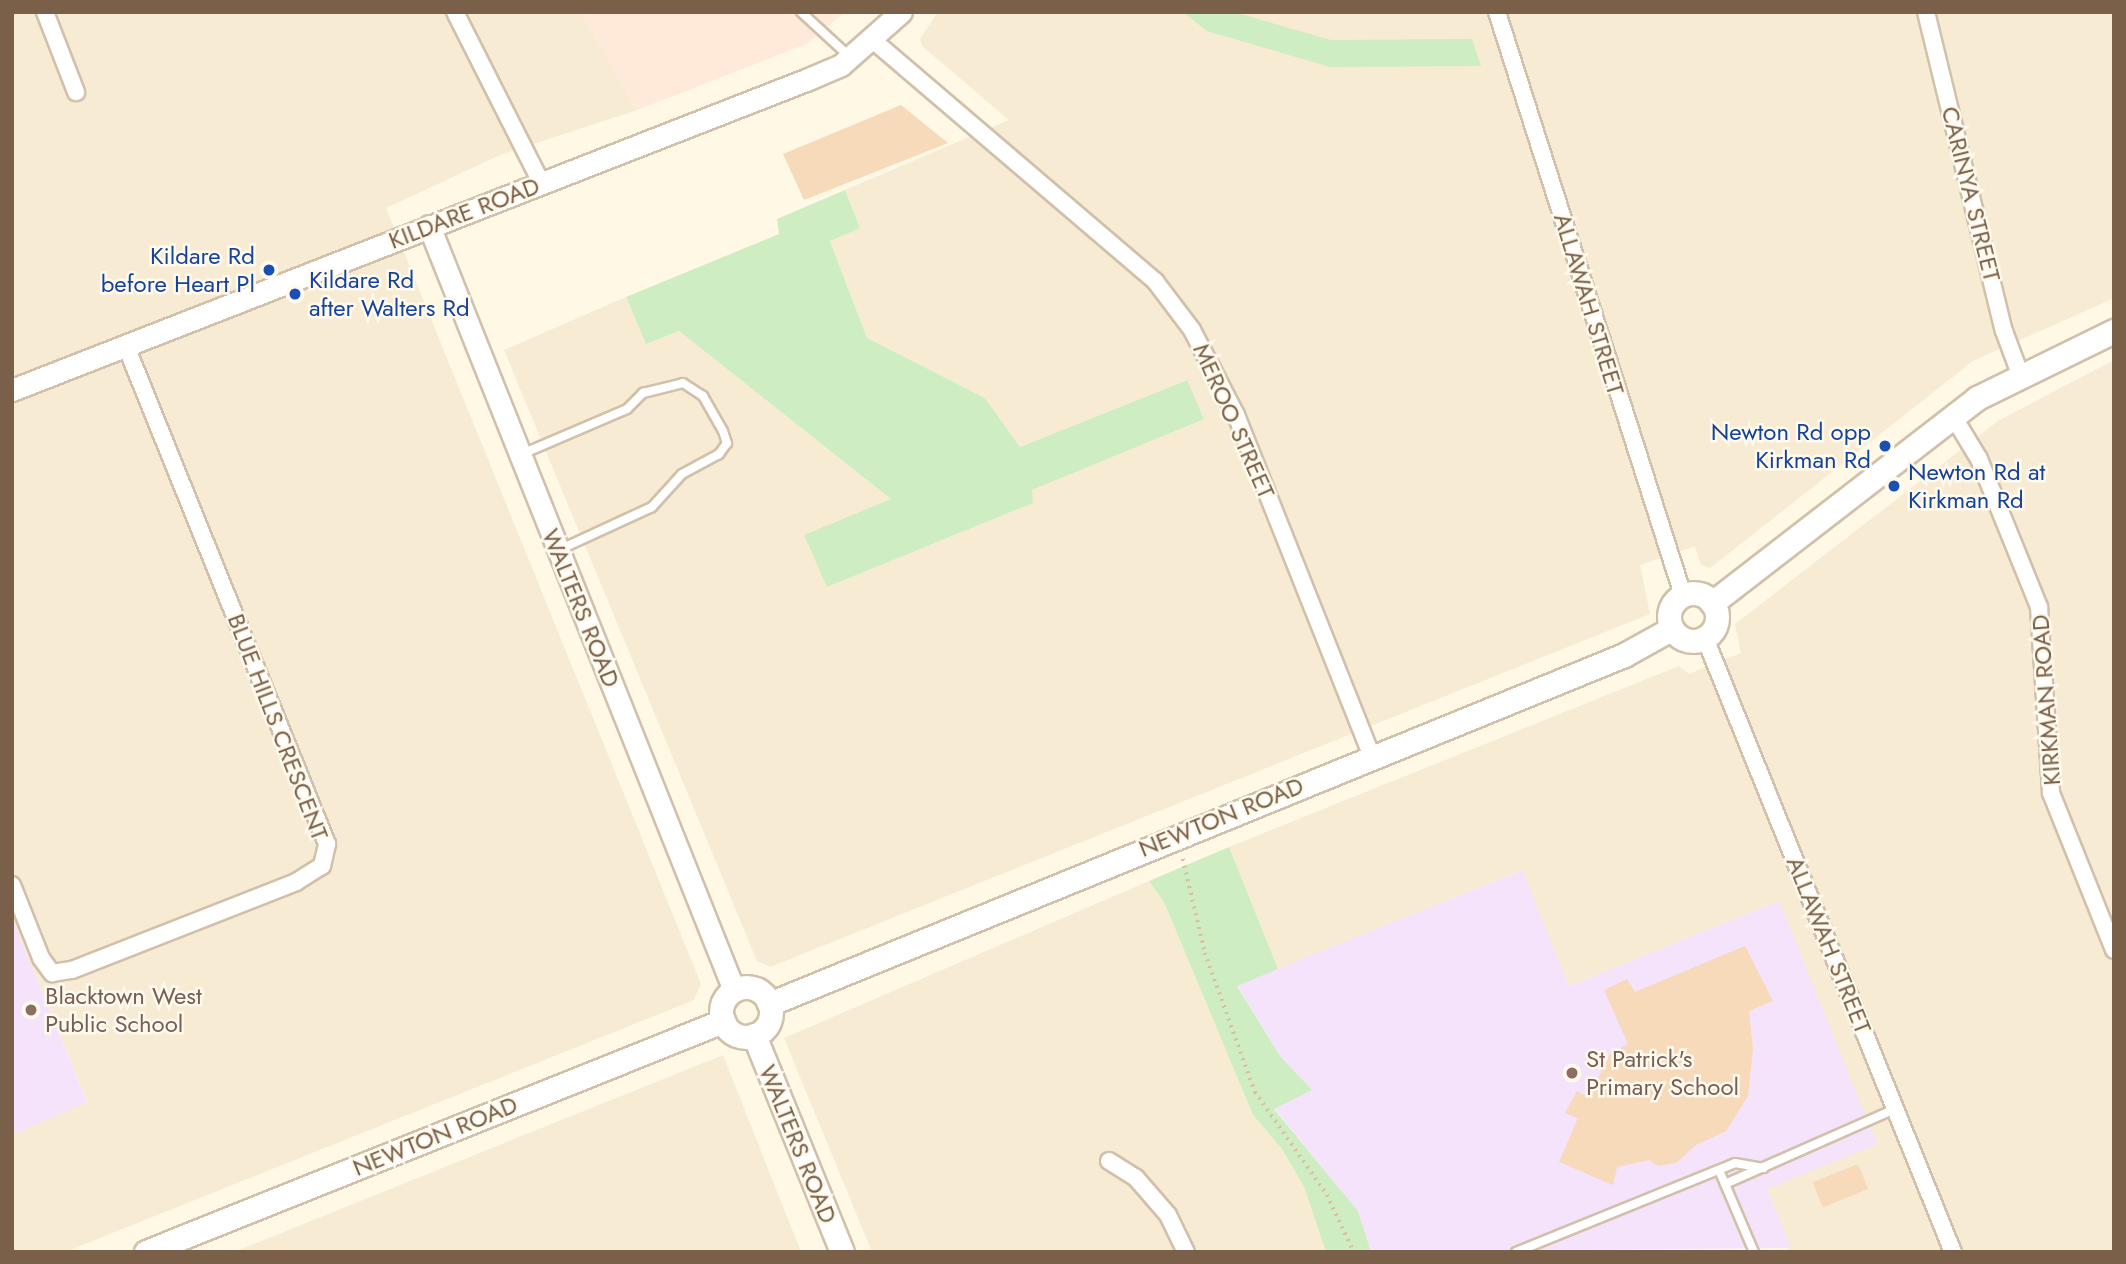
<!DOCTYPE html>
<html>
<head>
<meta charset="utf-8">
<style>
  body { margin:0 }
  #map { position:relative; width:2126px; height:1264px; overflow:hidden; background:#fef8e5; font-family:Jost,sans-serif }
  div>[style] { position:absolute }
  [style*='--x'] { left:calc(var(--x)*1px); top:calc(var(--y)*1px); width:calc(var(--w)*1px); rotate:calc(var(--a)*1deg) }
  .residential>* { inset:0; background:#f7ebd3 }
  .commercial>* { inset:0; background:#ffe9d9 }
  .education>* { inset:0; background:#f5e2fb }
  .green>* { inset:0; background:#ceedc2 }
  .building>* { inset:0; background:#f6daba; transform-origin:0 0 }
  .path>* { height:3.5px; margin-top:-1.75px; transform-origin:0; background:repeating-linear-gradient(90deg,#dcbd9d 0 2px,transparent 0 7px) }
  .roads { filter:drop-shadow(2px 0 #d1c0aa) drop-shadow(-2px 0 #d1c0aa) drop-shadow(0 2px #d1c0aa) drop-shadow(0 -2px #d1c0aa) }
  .service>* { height:8px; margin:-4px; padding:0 4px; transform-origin:4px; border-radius:4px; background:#fff }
  .minor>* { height:16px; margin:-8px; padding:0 8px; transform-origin:8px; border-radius:8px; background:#fff }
  .tertiary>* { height:21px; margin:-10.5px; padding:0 10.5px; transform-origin:10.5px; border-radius:10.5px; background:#fff }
  .secondary>* { height:23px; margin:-11.5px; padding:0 11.5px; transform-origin:11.5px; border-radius:11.5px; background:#fff }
  .secondary>.ring { margin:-11.5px; padding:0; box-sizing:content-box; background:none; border:23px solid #fff; border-radius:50% }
  .dots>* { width:19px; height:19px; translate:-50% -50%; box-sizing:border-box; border:4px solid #fffaee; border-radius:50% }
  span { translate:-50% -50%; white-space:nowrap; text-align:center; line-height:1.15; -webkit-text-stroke:5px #fffaee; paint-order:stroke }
  .street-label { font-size:24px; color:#7a6048 }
  .transit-label { font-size:24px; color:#164399 }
  .right { translate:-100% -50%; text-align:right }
  .left { translate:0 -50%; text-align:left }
  .education-label { font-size:24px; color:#785e54 }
  .frame { position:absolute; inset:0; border:14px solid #7a6048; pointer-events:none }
</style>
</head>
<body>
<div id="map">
  <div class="residential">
    <div style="clip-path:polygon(12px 12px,581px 12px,637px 110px,500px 155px,386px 208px,701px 984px,694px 1000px,65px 1252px,12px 1252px,12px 1135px,87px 1101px,12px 918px)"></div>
    <div style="clip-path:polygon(938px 12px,2114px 12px,2114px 298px,1973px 361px,1710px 568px,1701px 565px,1695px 546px,1640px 565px,1650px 614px,770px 967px,757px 961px,504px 350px,626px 297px,646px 344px,679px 331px,891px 499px,827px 587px,1032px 503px,1032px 490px,1204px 418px,1186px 380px,1020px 447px,985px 398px,867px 338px,830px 241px,860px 227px,845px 190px,1009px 120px,922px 46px,920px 39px)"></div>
    <div style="clip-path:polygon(2114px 360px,2114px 1252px,1782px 1252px,1790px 1248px,1767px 1189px,1779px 901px,1569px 986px,1521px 870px,1278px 969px,1229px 847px,1679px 666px,1689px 674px,1741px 653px,1735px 624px,1998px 421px)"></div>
    <div style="clip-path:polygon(1149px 881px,1164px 902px,1253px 1115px,1282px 1149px,1304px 1187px,1326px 1252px,872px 1252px,784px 1038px)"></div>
    <div style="clip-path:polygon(723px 1055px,801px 1252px,234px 1252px)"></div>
  </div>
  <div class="commercial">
    <div style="clip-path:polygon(581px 12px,845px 12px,806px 44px,637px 110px)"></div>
  </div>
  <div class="education">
    <div style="clip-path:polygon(1522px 870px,1569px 986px,1779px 901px,1877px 1144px,1767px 1189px,1791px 1248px,1371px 1252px,1358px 1211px,1274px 1108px,1312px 1090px,1280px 1056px,1237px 985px)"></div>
    <div style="clip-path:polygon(12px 918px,87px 1102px,12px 1135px)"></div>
  </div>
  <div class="green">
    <div style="clip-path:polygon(1183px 12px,1234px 12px,1331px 40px,1472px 39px,1481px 66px,1330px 67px,1207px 31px)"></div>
    <div style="clip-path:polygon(845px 190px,860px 228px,830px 241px,867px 338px,985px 398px,1020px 447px,1187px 380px,1204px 419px,1032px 490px,1033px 503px,827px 587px,804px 535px,891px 499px,679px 331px,646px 344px,626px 297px,779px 234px,777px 219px)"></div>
    <div style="clip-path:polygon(1229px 847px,1278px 969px,1237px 986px,1280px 1056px,1312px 1090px,1274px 1109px,1358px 1211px,1371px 1252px,1326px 1252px,1304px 1187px,1282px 1149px,1253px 1115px,1164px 902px,1149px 881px)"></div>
  </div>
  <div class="building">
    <div style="clip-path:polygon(901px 105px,948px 143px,804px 200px,783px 154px)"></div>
    <div style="clip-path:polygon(1745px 946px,1773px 1001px,1749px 1011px,1753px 1049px,1748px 1096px,1726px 1131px,1696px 1145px,1676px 1163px,1658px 1166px,1649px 1160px,1617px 1167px,1613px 1185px,1559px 1162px,1578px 1118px,1565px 1113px,1577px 1091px,1589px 1097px,1610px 1054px,1628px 1044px,1604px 990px,1627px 979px,1635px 992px)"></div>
    <div style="left:1858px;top:1164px;width:27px;height:49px;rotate:68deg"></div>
  </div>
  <div class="path">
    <div style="--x:1183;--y:859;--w:97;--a:76.8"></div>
    <div style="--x:1205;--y:953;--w:148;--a:70.2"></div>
    <div style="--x:1255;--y:1092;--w:126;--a:55"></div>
    <div style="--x:1327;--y:1195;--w:63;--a:64.7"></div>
  </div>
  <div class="roads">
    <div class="service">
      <div style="--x:801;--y:12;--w:67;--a:42.6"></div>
      <div style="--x:522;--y:454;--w:114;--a:-23.2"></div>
      <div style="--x:627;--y:409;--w:23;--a:-45"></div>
      <div style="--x:643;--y:393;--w:41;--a:-14"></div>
      <div style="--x:683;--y:383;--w:24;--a:33"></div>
      <div style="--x:703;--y:396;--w:40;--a:60.3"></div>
      <div style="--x:723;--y:431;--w:13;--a:72"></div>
      <div style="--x:727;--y:443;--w:14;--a:126"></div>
      <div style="--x:719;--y:454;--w:42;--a:151.6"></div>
      <div style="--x:682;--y:474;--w:45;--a:132.3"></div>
      <div style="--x:652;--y:507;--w:100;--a:155.2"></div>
      <div style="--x:1719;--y:1170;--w:89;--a:66.9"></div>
      <div style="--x:1725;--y:1184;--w:186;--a:-23.8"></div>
      <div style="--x:1516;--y:1252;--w:236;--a:-22.1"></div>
      <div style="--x:1735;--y:1163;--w:29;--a:10"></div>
    </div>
    <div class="minor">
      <div style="--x:45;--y:12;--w:86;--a:68.8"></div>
      <div style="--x:455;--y:12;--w:191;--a:63.2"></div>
      <div style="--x:1497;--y:12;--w:612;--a:72.31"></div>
      <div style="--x:1926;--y:12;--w:328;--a:76.3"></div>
      <div style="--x:2004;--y:331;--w:46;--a:69.6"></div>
      <div style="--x:874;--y:41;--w:370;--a:40.5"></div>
      <div style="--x:1155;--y:281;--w:61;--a:52.9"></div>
      <div style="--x:1192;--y:330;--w:96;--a:62.6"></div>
      <div style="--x:1236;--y:415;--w:368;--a:68.3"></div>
      <div style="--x:1953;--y:416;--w:50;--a:58.8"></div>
      <div style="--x:1979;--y:459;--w:160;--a:67.9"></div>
      <div style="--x:2039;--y:607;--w:186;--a:86.3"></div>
      <div style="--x:2051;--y:793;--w:169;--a:68.1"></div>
      <div style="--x:1705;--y:638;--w:662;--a:68.01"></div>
      <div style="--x:12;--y:885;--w:79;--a:68.3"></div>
      <div style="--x:41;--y:958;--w:19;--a:54"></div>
      <div style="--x:52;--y:973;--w:20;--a:-9"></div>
      <div style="--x:72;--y:970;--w:241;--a:-21.4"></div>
      <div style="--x:296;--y:882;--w:31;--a:-32"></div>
      <div style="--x:322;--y:866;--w:23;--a:-77"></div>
      <div style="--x:327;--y:844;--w:537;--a:-111.98"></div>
      <div style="--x:1109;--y:1161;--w:32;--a:32"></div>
      <div style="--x:1136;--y:1178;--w:49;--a:49.1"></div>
      <div style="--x:1168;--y:1215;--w:41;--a:64.1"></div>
    </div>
    <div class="tertiary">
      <div style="--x:429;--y:226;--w:823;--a:68.24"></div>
      <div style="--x:12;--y:390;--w:852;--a:-21.33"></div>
      <div style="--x:806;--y:80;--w:38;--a:-23"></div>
      <div style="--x:841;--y:65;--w:80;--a:-41.5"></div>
    </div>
    <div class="secondary">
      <div class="ring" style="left:1669px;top:593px;width:25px;height:25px"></div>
      <div style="--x:1712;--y:603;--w:335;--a:-37.7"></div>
      <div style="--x:1977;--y:398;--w:153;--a:-26.1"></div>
      <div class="ring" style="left:721px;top:987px;width:27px;height:27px"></div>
      <div style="--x:769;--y:1004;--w:923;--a:-22.2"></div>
      <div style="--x:1624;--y:655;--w:54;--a:-29"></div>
      <div style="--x:754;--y:1035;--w:234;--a:67.9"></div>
      <div style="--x:146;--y:1252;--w:622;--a:-21.82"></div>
    </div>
  </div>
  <div class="dots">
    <div style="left:269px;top:270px;background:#1a4fb4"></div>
    <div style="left:295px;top:294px;background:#1a4fb4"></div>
    <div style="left:1885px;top:446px;background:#1a4fb4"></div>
    <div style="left:1894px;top:486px;background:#1a4fb4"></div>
    <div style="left:31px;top:1010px;background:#8d6e63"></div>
    <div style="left:1572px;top:1073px;background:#8d6e63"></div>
  </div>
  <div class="street-label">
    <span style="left:1971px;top:194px;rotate:76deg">CARINYA STREET</span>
    <span style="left:464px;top:213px;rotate:-21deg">KILDARE ROAD</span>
    <span style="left:1589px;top:304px;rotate:73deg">ALLAWAH STREET</span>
    <span style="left:1234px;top:421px;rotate:66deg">MEROO STREET</span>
    <span style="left:581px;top:608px;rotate:68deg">WALTERS ROAD</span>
    <span style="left:2046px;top:700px;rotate:-94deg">KIRKMAN ROAD</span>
    <span style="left:278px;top:727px;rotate:69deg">BLUE HILLS CRESCENT</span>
    <span style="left:1221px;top:817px;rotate:-22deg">NEWTON ROAD</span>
    <span style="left:1829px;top:945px;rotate:68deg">ALLAWAH STREET</span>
    <span style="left:435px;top:1136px;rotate:-22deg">NEWTON ROAD</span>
    <span style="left:798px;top:1144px;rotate:68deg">WALTERS ROAD</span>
  </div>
  <div class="transit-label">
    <span class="right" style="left:255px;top:270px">Kildare Rd<br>before Heart Pl</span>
    <span class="left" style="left:309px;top:294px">Kildare Rd<br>after Walters Rd</span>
    <span class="right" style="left:1871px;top:446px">Newton Rd opp<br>Kirkman Rd</span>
    <span class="left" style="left:1908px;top:486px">Newton Rd at<br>Kirkman Rd</span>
  </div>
  <div class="education-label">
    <span class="left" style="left:45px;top:1010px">Blacktown West<br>Public School</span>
    <span class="left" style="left:1586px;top:1073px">St Patrick's<br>Primary School</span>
  </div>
  <div class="frame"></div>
</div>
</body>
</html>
